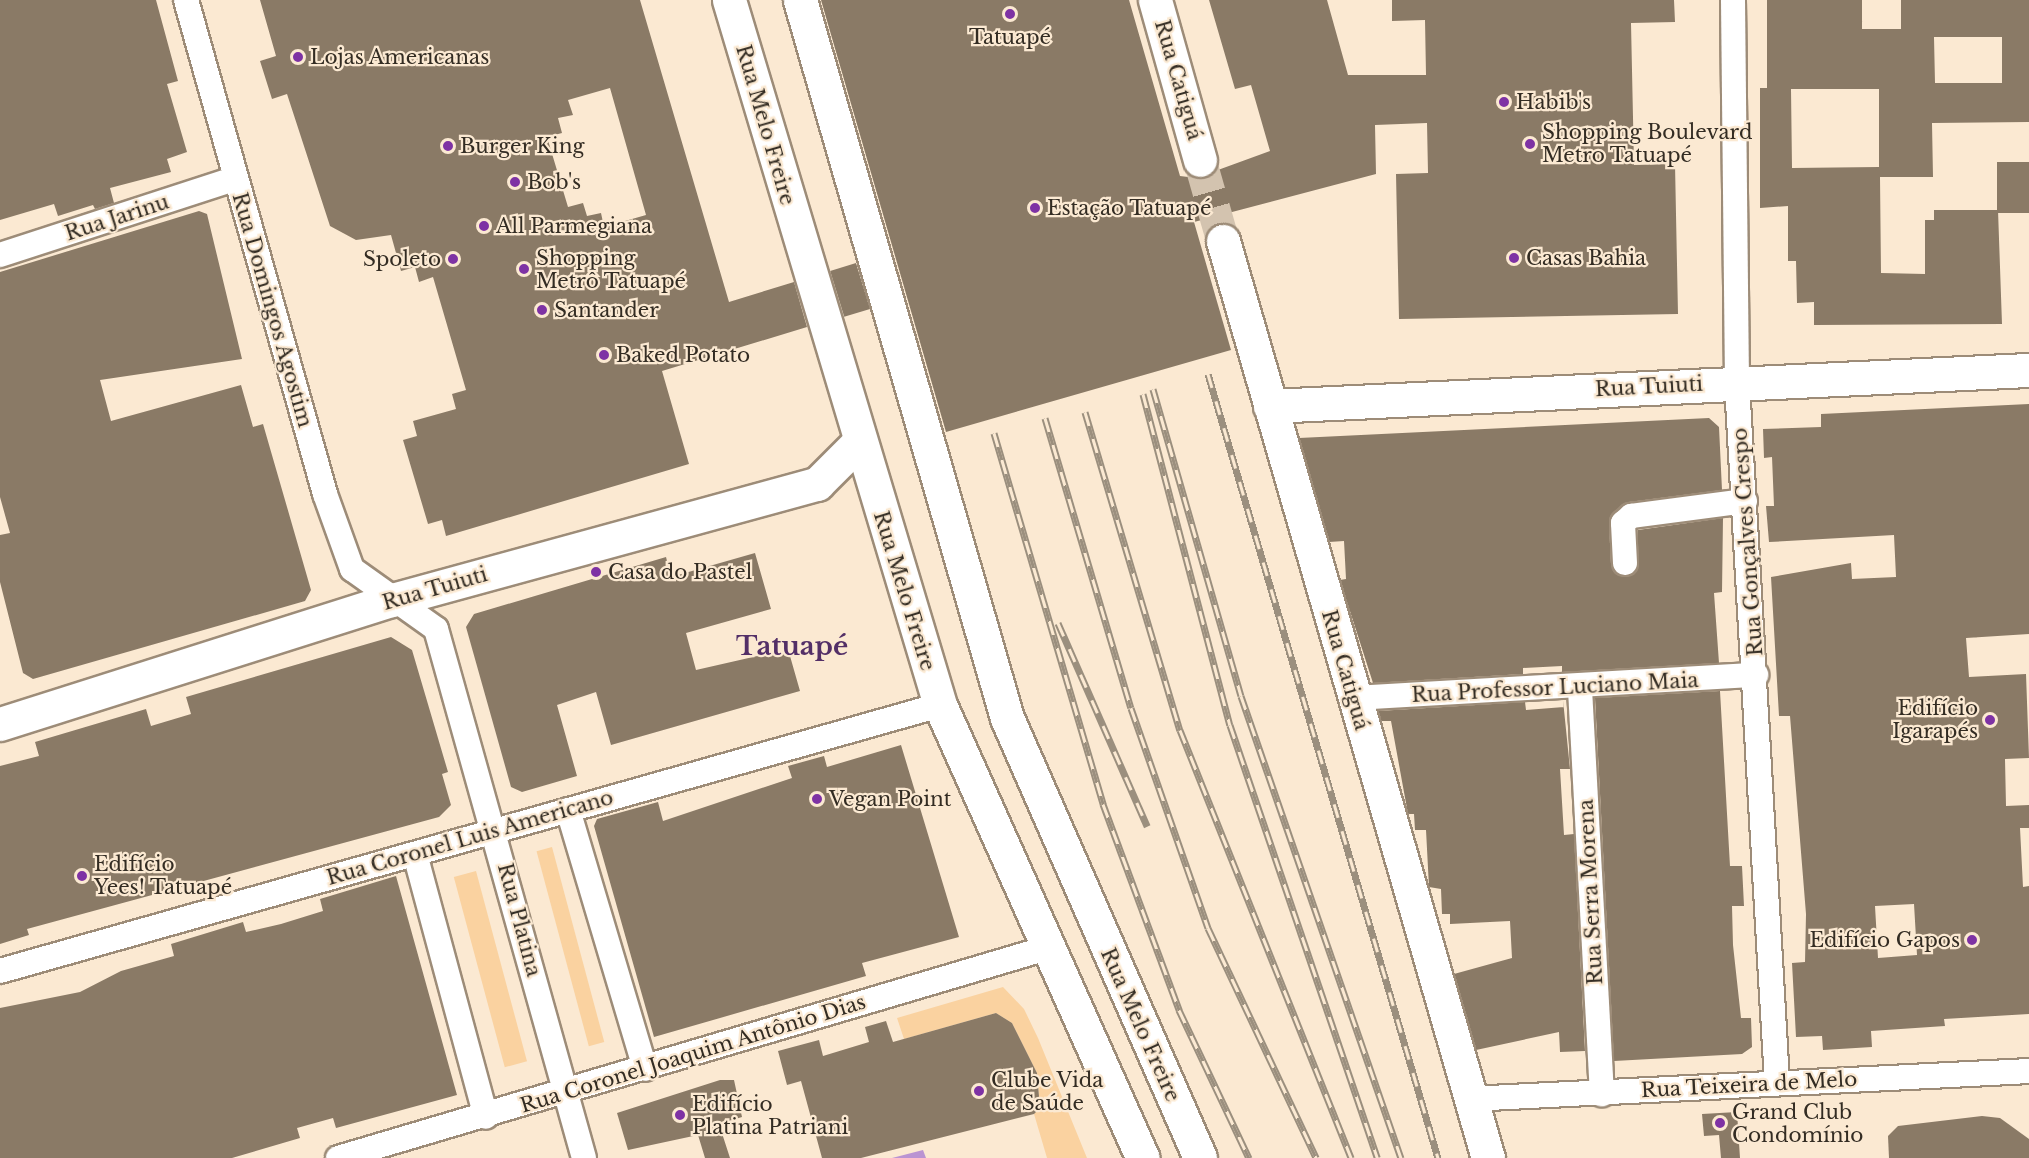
<!DOCTYPE html>
<html>
<head>
<meta charset="utf-8">
<style>
  body { margin:0 }
  #map { position:relative; width:2029px; height:1158px; overflow:hidden; background:#fbe9d2; font-family:"Libre Baskerville",serif }
  div>[style] { position:absolute }
  [style*='--x'] { left:calc(var(--x)*1px); top:calc(var(--y)*1px); width:calc(var(--w)*1px); rotate:calc(var(--a)*1deg) }
  .green>* { inset:0; background:#fad2a0; transform-origin:0 0 }
  .water>* { inset:0; background:#ba94d2 }
  .building>* { inset:0; background:#8a7a66; transform-origin:0 0 }
  .secondary-tunnel>* { height:33px; margin-top:-16.5px; transform-origin:0; background:repeating-linear-gradient(90deg,#d3c3af 0 33px,transparent 0 49px) }
  .roads { filter:drop-shadow(2px 0 #9d8c78) drop-shadow(-2px 0 #9d8c78) drop-shadow(0 2px #9d8c78) drop-shadow(0 -2px #9d8c78) }
  .street>* { height:24px; margin:-12px; padding:0 12px; transform-origin:12px; border-radius:12px; background:#fff }
  .secondary>* { height:33px; margin:-16.5px; padding:0 16.5px; transform-origin:16.5px; border-radius:16.5px; background:#fff }
  .highway>* { height:33px; margin:-16.5px; padding:0 16.5px; transform-origin:16.5px; border-radius:16.5px; background:#fff }
  .rail>* { height:7px; margin-top:-3.5px; transform-origin:0; background:repeating-linear-gradient(90deg,#fbe9d2 0 14px,#9b8f7e 0 28px); box-sizing:border-box; border-block:2px solid #9b8f7e }
  .dots>* { width:16px; height:16px; translate:-50% -50%; box-sizing:border-box; border:3px solid #fbe9d2; border-radius:50% }
  span { translate:-50% -50%; white-space:nowrap; text-align:center; line-height:1.15; -webkit-text-stroke:4.5px #fbe9d2; paint-order:stroke }
  .poi-label { font-size:20px; color:#332c23 }
  .left { translate:0 -50%; text-align:left }
  .right { translate:-100% -50%; text-align:right }
  .street-label { font-size:20px; color:#332c23 }
  .district-label { font-size:26px; color:#532f67; font-weight:700 }
</style>
</head>
<body>
<div id="map">
  <div class="green">
    <div style="left:552px;top:847px;width:202px;height:16px;rotate:75deg"></div>
    <div style="left:476px;top:871px;width:197px;height:23px;rotate:75deg"></div>
    <div style="clip-path:polygon(1003px 987px,1024px 1009px,1038px 1038px,1087px 1158px,1047px 1158px,1034px 1114px,1040px 1108px,1037px 1073px,1012px 1023px,996px 1013px,904px 1039px,897px 1018px)"></div>
  </div>
  <div class="water">
    <div style="clip-path:polygon(923px 1150px,926px 1158px,892px 1158px)"></div>
  </div>
  <div class="building">
    <div style="clip-path:polygon(0 0,156px 0,178px 81px,167px 84px,187px 152px,167px 159px,171px 172px,110px 188px,114px 203px,95px 209px,93px 205px,58px 216px,54px 204px,0 220px)"></div>
    <div style="clip-path:polygon(evenodd,260px 0,640px 0,729px 302px,794px 282px,807px 327px,662px 371px,689px 464px,446px 536px,442px 520px,428px 524px,403px 440px,417px 436px,413px 421px,456px 409px,452px 394px,466px 390px,433px 277px,419px 282px,415px 267px,401px 271px,391px 235px,356px 240px,330px 226px,287px 94px,272px 99px,260px 61px,276px 56px,260px 0,610px 88px,646px 215px,604px 227px,601px 213px,587px 216px,583px 203px,568px 207px,547px 137px,562px 133px,558px 118px,573px 115px,568px 100px,610px 88px)"></div>
    <div style="clip-path:polygon(821px 0,1129px 0,1180px 176px,1196px 178px,1270px 151px,1251px 85px,1235px 89px,1209px 0,1327px 0,1348px 75px,1426px 75px,1425px 20px,1392px 21px,1392px 0,1674px 0,1675px 22px,1631px 23px,1634px 165px,1675px 164px,1678px 314px,1399px 319px,1396px 174px,1428px 173px,1427px 123px,1375px 125px,1376px 174px,1194px 222px,1231px 350px,946px 432px)"></div>
    <div style="clip-path:polygon(evenodd,1767px 0,1862px 0,1862px 29px,1901px 29px,1901px 0,2029px 0,2029px 122px,1932px 123px,1933px 177px,1880px 177px,1881px 273px,1925px 274px,1925px 220px,1934px 220px,1934px 210px,1998px 210px,2002px 324px,1814px 325px,1814px 302px,1797px 303px,1796px 261px,1788px 261px,1788px 206px,1760px 208px,1760px 88px,1767px 88px,1767px 0,1934px 37px,2002px 37px,2002px 83px,1935px 83px,1934px 37px,1767px 0,1791px 89px,1879px 89px,1879px 167px,1792px 168px,1791px 89px)"></div>
    <div style="left:2029px;top:162px;width:51px;height:32px;rotate:90deg"></div>
    <div style="clip-path:polygon(199px 211px,207px 214px,242px 359px,100px 380px,111px 421px,241px 385px,253px 427px,263px 424px,311px 590px,305px 601px,33px 679px,23px 673px,0 582px,0 535px,10px 533px,0 497px,0 272px)"></div>
    <div style="left:856px;top:263px;width:48px;height:27px;rotate:73deg"></div>
    <div style="clip-path:polygon(evenodd,2029px 404px,2029px 634px,1966px 638px,1969px 677px,2026px 674px,2029px 758px,2005px 759px,2006px 806px,2029px 805px,2029px 828px,2020px 828px,2023px 887px,2029px 886px,2029px 1014px,1944px 1019px,1945px 1026px,1871px 1031px,1872px 1047px,1823px 1050px,1822px 1036px,1796px 1037px,1792px 963px,1805px 962px,1806px 914px,1790px 716px,1779px 716px,1771px 577px,1851px 563px,1852px 579px,1896px 577px,1894px 535px,1769px 542px,1766px 506px,1774px 506px,1772px 457px,1764px 458px,1763px 429px,1821px 427px,1821px 414px,2029px 404px,1914px 904px,1917px 955px,1878px 958px,1875px 906px,1914px 904px)"></div>
    <div style="clip-path:polygon(1709px 418px,1719px 427px,1722px 490px,1629px 502px,1609px 524px,1611px 564px,1625px 577px,1638px 569px,1638px 530px,1723px 518px,1722px 592px,1714px 593px,1719px 663px,1562px 672px,1562px 666px,1523px 668px,1523px 674px,1373px 683px,1340px 580px,1346px 579px,1344px 541px,1329px 542px,1299px 438px)"></div>
    <div style="clip-path:polygon(755px 553px,771px 609px,686px 633px,696px 670px,788px 649px,800px 691px,611px 745px,596px 692px,557px 705px,577px 776px,522px 792px,511px 787px,466px 627px,474px 614px,666px 557px,671px 577px)"></div>
    <div style="clip-path:polygon(391px 637px,412px 650px,448px 772px,442px 774px,451px 805px,439px 817px,27px 929px,29px 935px,0 944px,0 766px,39px 756px,35px 742px,146px 709px,151px 726px,191px 714px,186px 697px)"></div>
    <div style="clip-path:polygon(1720px 691px,1730px 866px,1742px 866px,1744px 906px,1732px 906px,1733px 945px,1741px 1018px,1751px 1018px,1752px 1047px,1742px 1054px,1614px 1061px,1595px 698px)"></div>
    <div style="clip-path:polygon(1563px 700px,1570px 769px,1560px 769px,1564px 835px,1574px 834px,1585px 1051px,1560px 1052px,1559px 1032px,1476px 1050px,1454px 974px,1512px 958px,1510px 921px,1450px 924px,1450px 914px,1442px 914px,1441px 889px,1429px 887px,1426px 830px,1415px 830px,1414px 814px,1408px 814px,1391px 721px,1381px 721px,1378px 711px,1525px 702px,1526px 710px,1564px 707px)"></div>
    <div style="clip-path:polygon(901px 745px,959px 937px,862px 963px,866px 976px,654px 1037px,594px 826px,597px 819px,658px 802px,663px 821px,792px 778px,788px 766px,824px 756px,827px 767px)"></div>
    <div style="clip-path:polygon(396px 876px,457px 1095px,336px 1128px,333px 1118px,297px 1128px,300px 1138px,232px 1158px,0 1158px,0 1008px,80px 992px,121px 971px,174px 956px,171px 944px,243px 922px,246px 932px,281px 924px,323px 911px,320px 899px)"></div>
    <div style="clip-path:polygon(996px 1013px,1012px 1023px,1037px 1073px,1040px 1108px,1034px 1114px,861px 1158px,822px 1158px,801px 1081px,787px 1085px,778px 1051px,819px 1040px,823px 1056px,869px 1042px,865px 1027px,886px 1021px,893px 1042px)"></div>
    <div style="clip-path:polygon(720px 1080px,734px 1080px,742px 1117px,719px 1124px,730px 1158px,705px 1158px,698px 1135px,628px 1150px,617px 1113px)"></div>
    <div style="clip-path:polygon(1737px 1112px,1740px 1158px,1721px 1158px,1719px 1135px,1704px 1136px,1702px 1114px)"></div>
    <div style="clip-path:polygon(1982px 1116px,2000px 1118px,2029px 1139px,2029px 1158px,1889px 1158px,1888px 1136px,1898px 1126px)"></div>
  </div>
  <div class="secondary-tunnel">
    <div style="--x:1200;--y:160;--w:84;--a:74.1"></div>
  </div>
  <div class="roads">
    <div class="street">
      <div style="--x:186;--y:0;--w:513;--a:74.28"></div>
      <div style="--x:325;--y:494;--w:80;--a:70.2"></div>
      <div style="--x:352;--y:569;--w:103;--a:35.5"></div>
      <div style="--x:436;--y:629;--w:549;--a:74.37"></div>
      <div style="--x:1733;--y:0;--w:384;--a:89.4"></div>
      <div style="--x:1737;--y:384;--w:700;--a:86.72"></div>
      <div style="--x:0;--y:255;--w:246;--a:-18"></div>
      <div style="--x:1625;--y:563;--w:40;--a:-92.9"></div>
      <div style="--x:1623;--y:523;--w:11;--a:-41"></div>
      <div style="--x:1631;--y:516;--w:115;--a:-7.5"></div>
      <div style="--x:1580;--y:689;--w:406;--a:86.9"></div>
      <div style="--x:1353;--y:698;--w:404;--a:-3.3"></div>
      <div style="--x:568;--y:810;--w:270;--a:73.4"></div>
      <div style="--x:415;--y:854;--w:272;--a:74.9"></div>
      <div style="--x:0;--y:971;--w:977;--a:-15.8"></div>
      <div style="--x:1469;--y:1099;--w:561;--a:-2.86"></div>
      <div style="--x:338;--y:1158;--w:739;--a:-16.5"></div>
    </div>
    <div class="secondary">
      <div style="--x:1155;--y:0;--w:166;--a:74.3"></div>
      <div style="--x:1223;--y:241;--w:955;--a:73.88"></div>
      <div style="--x:1270;--y:406;--w:760;--a:-2.72"></div>
      <div style="--x:0;--y:724;--w:411;--a:-17.6"></div>
      <div style="--x:392;--y:600;--w:441;--a:-15.3"></div>
      <div style="--x:817;--y:484;--w:58;--a:-45"></div>
    </div>
    <div class="highway">
      <div style="--x:729;--y:0;--w:736;--a:73.34"></div>
      <div style="--x:940;--y:705;--w:496;--a:65.9"></div>
      <div style="--x:800;--y:0;--w:747;--a:73.92"></div>
      <div style="--x:1007;--y:718;--w:480;--a:66.3"></div>
    </div>
  </div>
  <div class="rail">
    <div style="--x:1208;--y:374;--w:817;--a:73.65"></div>
    <div style="--x:1153;--y:389;--w:319;--a:74"></div>
    <div style="--x:1241;--y:696;--w:489;--a:70.9"></div>
    <div style="--x:1143;--y:394;--w:342;--a:75.3"></div>
    <div style="--x:1230;--y:725;--w:457;--a:71.2"></div>
    <div style="--x:1085;--y:412;--w:332;--a:73.4"></div>
    <div style="--x:1180;--y:730;--w:461;--a:68.2"></div>
    <div style="--x:1045;--y:418;--w:302;--a:73.5"></div>
    <div style="--x:1131;--y:708;--w:233;--a:70.7"></div>
    <div style="--x:1208;--y:928;--w:254;--a:64.8"></div>
    <div style="--x:994;--y:433;--w:387;--a:73.6"></div>
    <div style="--x:1103;--y:804;--w:220;--a:69.7"></div>
    <div style="--x:1179;--y:1010;--w:164;--a:64.7"></div>
    <div style="--x:1058;--y:623;--w:222;--a:66.3"></div>
  </div>
  <div class="dots">
    <div style="left:1010px;top:14px;background:#7e32a4"></div>
    <div style="left:298px;top:57px;background:#7e32a4"></div>
    <div style="left:1504px;top:102px;background:#7e32a4"></div>
    <div style="left:1530px;top:144px;background:#7e32a4"></div>
    <div style="left:448px;top:146px;background:#7e32a4"></div>
    <div style="left:515px;top:182px;background:#7e32a4"></div>
    <div style="left:1035px;top:208px;background:#7e32a4"></div>
    <div style="left:484px;top:226px;background:#7e32a4"></div>
    <div style="left:1514px;top:258px;background:#7e32a4"></div>
    <div style="left:453px;top:259px;background:#7e32a4"></div>
    <div style="left:524px;top:269px;background:#7e32a4"></div>
    <div style="left:542px;top:310px;background:#7e32a4"></div>
    <div style="left:604px;top:355px;background:#7e32a4"></div>
    <div style="left:596px;top:572px;background:#7e32a4"></div>
    <div style="left:1990px;top:720px;background:#7e32a4"></div>
    <div style="left:817px;top:799px;background:#7e32a4"></div>
    <div style="left:82px;top:876px;background:#7e32a4"></div>
    <div style="left:1972px;top:940px;background:#7e32a4"></div>
    <div style="left:979px;top:1091px;background:#7e32a4"></div>
    <div style="left:680px;top:1115px;background:#7e32a4"></div>
    <div style="left:1720px;top:1123px;background:#7e32a4"></div>
  </div>
  <div class="poi-label">
    <span style="left:1010px;top:37px">Tatuapé</span>
    <span class="left" style="left:310px;top:57px">Lojas Americanas</span>
    <span class="left" style="left:1516px;top:102px">Habib's</span>
    <span class="left" style="left:1542px;top:144px">Shopping Boulevard<br>Metro Tatuapé</span>
    <span class="left" style="left:460px;top:146px">Burger King</span>
    <span class="left" style="left:527px;top:182px">Bob's</span>
    <span class="left" style="left:1047px;top:208px">Estação Tatuapé</span>
    <span class="left" style="left:496px;top:226px">All Parmegiana</span>
    <span class="left" style="left:536px;top:270px">Shopping<br>Metrô Tatuapé</span>
    <span class="left" style="left:1526px;top:258px">Casas Bahia</span>
    <span class="right" style="left:441px;top:259px">Spoleto</span>
    <span class="left" style="left:554px;top:310px">Santander</span>
    <span class="left" style="left:616px;top:355px">Baked Potato</span>
    <span class="left" style="left:608px;top:572px">Casa do Pastel</span>
    <span class="right" style="left:1978px;top:720px">Edifício<br>Igarapés</span>
    <span class="left" style="left:829px;top:799px">Vegan Point</span>
    <span class="left" style="left:94px;top:876px">Edifício<br>Yees! Tatuapé</span>
    <span class="right" style="left:1960px;top:940px">Edifício Gapos</span>
    <span class="left" style="left:991px;top:1092px">Clube Vida<br>de Saúde</span>
    <span class="left" style="left:692px;top:1116px">Edifício<br>Platina Patriani</span>
    <span class="left" style="left:1732px;top:1124px">Grand Club<br>Condomínio</span>
  </div>
  <div class="street-label">
    <span style="left:1178px;top:80px;rotate:74deg">Rua Catiguá</span>
    <span style="left:765px;top:125px;rotate:74deg">Rua Melo Freire</span>
    <span style="left:117px;top:218px;rotate:-18deg">Rua Jarinu</span>
    <span style="left:272px;top:310px;rotate:74deg">Rua Domingos Agostim</span>
    <span style="left:1649px;top:387px;rotate:-3deg">Rua Tuiuti</span>
    <span style="left:1748px;top:542px;rotate:-94deg">Rua Gonçalves Crespo</span>
    <span style="left:435px;top:589px;rotate:-16deg">Rua Tuiuti</span>
    <span style="left:904px;top:591px;rotate:73deg">Rua Melo Freire</span>
    <span style="left:1345px;top:670px;rotate:74deg">Rua Catiguá</span>
    <span style="left:1555px;top:688px;rotate:-3deg">Rua Professor Luciano Maia</span>
    <span style="left:470px;top:838px;rotate:-16deg">Rua Coronel Luis Americano</span>
    <span style="left:1591px;top:892px;rotate:-93deg">Rua Serra Morena</span>
    <span style="left:519px;top:920px;rotate:75deg">Rua Platina</span>
    <span style="left:1140px;top:1025px;rotate:66deg">Rua Melo Freire</span>
    <span style="left:693px;top:1054px;rotate:-17deg">Rua Coronel Joaquim Antônio Dias</span>
    <span style="left:1749px;top:1085px;rotate:-3deg">Rua Teixeira de Melo</span>
  </div>
  <div class="district-label">
    <span style="left:792px;top:647px">Tatuapé</span>
  </div>
</div>
</body>
</html>
